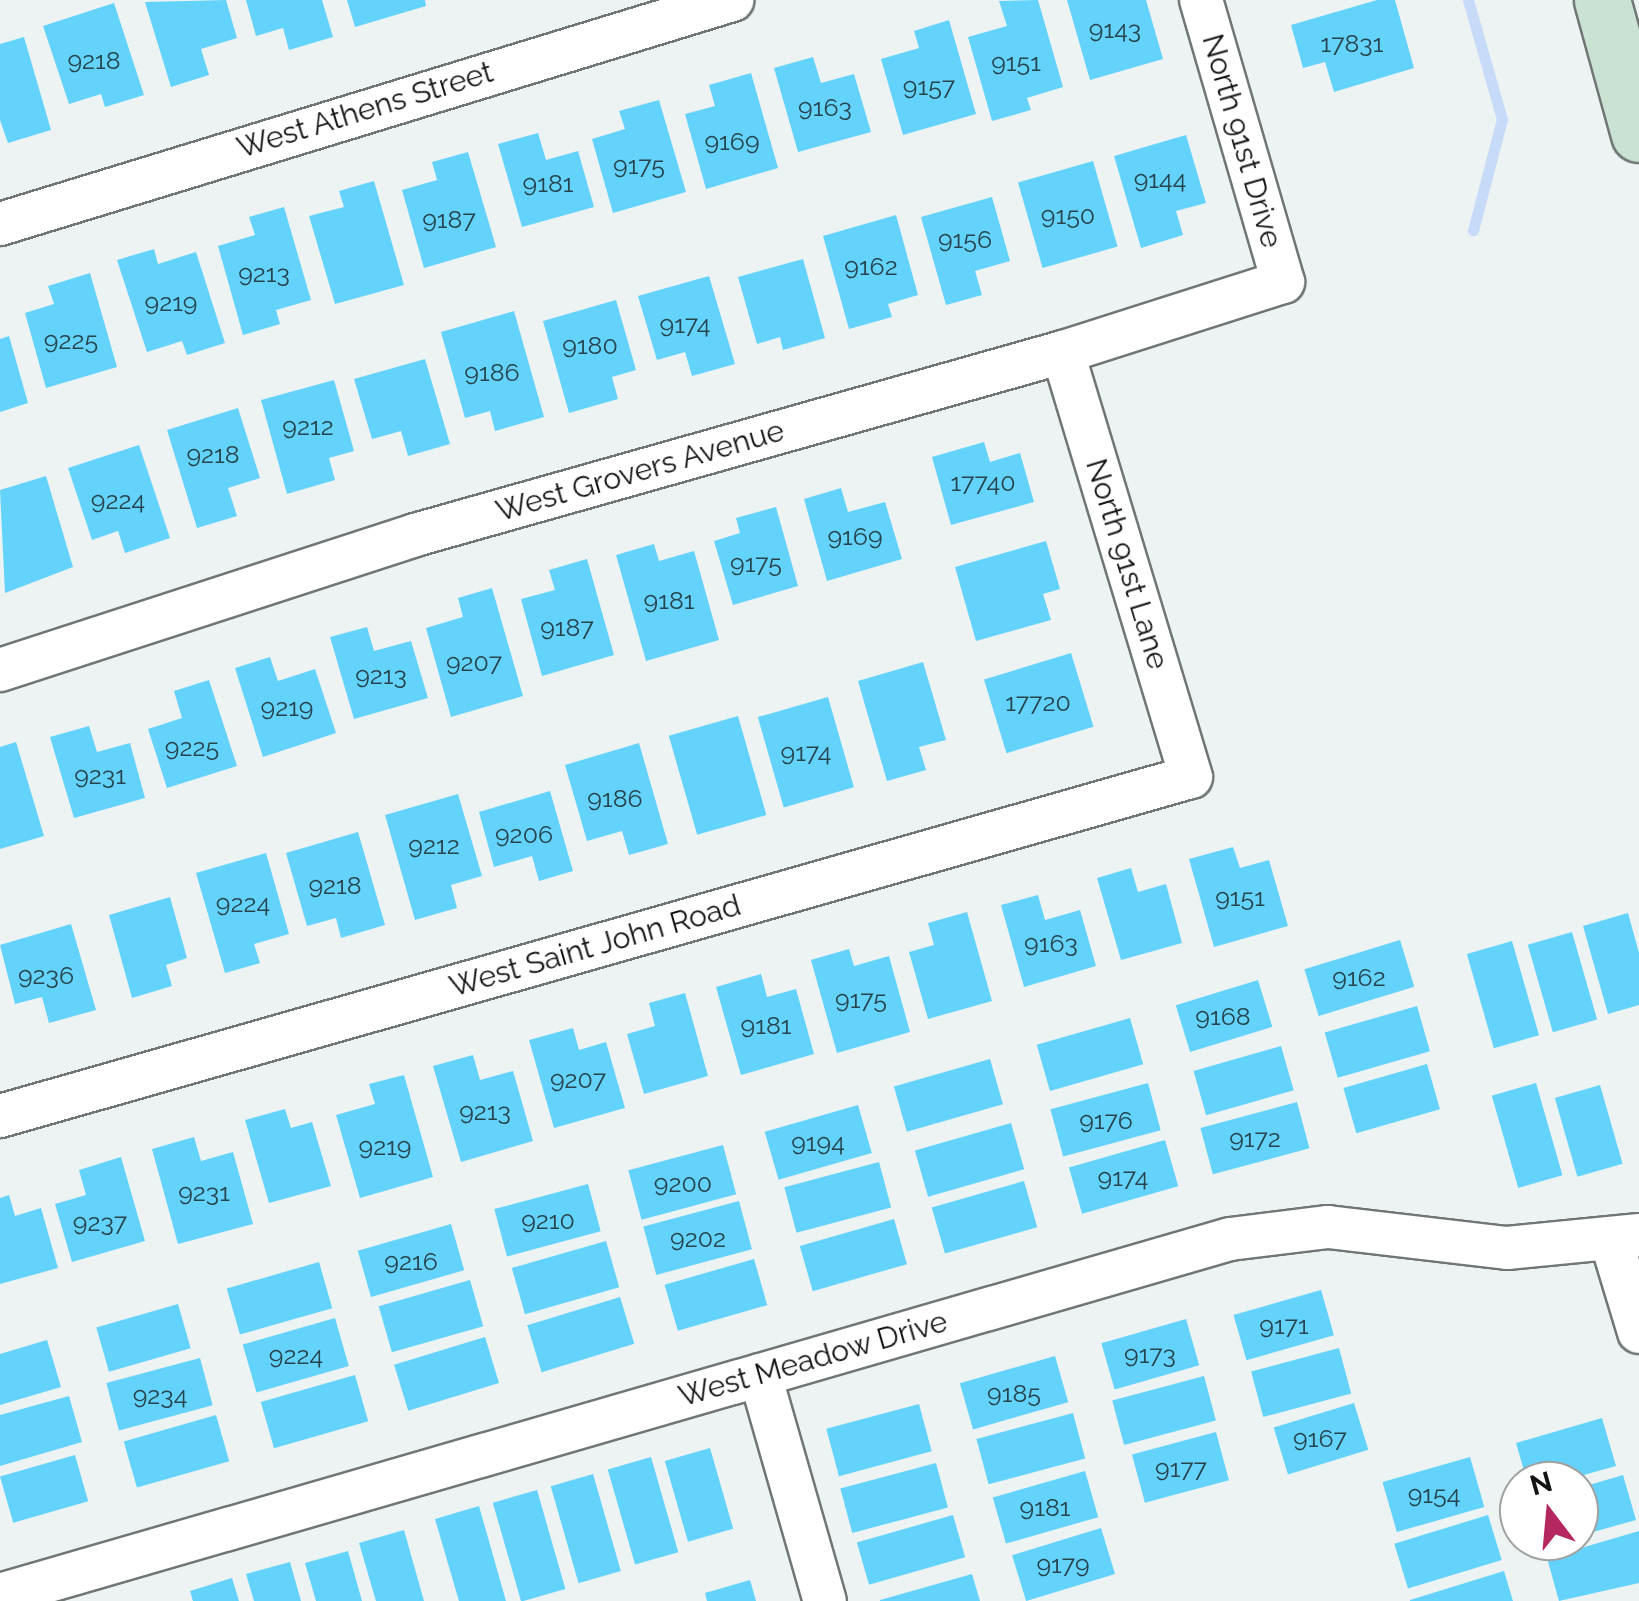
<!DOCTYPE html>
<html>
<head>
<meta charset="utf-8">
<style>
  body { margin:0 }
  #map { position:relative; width:1639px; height:1601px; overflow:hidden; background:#edf3f3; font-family:Raleway,sans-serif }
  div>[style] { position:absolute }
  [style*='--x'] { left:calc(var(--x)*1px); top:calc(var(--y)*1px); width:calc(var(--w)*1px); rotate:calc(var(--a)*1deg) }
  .stream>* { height:11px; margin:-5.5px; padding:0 5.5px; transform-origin:5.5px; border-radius:5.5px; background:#c7dbf9 }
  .building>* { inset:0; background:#63d3fb; transform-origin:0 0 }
  .roads { filter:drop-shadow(2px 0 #707675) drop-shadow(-2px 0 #707675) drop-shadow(0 2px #707675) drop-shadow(0 -2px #707675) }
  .minor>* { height:42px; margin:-21px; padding:0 21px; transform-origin:21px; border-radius:21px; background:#fff }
  .secondary>* { height:55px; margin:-27.5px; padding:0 27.5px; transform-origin:27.5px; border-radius:27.5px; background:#cae2d4 }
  span { translate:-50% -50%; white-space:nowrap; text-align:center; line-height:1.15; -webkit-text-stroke:8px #fff; paint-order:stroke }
  .number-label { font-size:25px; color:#26444e }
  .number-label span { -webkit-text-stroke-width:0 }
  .street-label { font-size:30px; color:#121414 }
  .north { position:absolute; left:1499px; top:1461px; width:100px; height:100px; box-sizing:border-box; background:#fff; border:2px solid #a0a1a1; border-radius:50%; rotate:344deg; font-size:28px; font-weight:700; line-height:40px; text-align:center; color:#121414 }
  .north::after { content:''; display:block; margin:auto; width:35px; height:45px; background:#b5285f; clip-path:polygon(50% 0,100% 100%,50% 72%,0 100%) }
</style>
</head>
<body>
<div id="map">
  <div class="stream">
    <div style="--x:1468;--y:0;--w:124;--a:74.1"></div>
    <div style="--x:1502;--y:119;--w:115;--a:104.6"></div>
  </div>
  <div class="building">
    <div style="clip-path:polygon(226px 0,237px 38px,201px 49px,209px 75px,171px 87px,145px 2px)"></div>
    <div style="clip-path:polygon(246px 0,322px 0,333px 37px,289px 50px,283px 28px,256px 36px)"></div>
    <div style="clip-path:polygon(347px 0,425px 0,426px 6px,355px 27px)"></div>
    <div style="clip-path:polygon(1038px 0,1063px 87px,1027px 98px,1031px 110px,992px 121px,968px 37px,1007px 26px,999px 1px)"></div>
    <div style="clip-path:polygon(1067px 0,1146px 0,1163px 59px,1090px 80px)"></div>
    <div style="clip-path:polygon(1377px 0,1395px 0,1414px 68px,1334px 92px,1325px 62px,1303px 68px,1291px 25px)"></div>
    <div style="clip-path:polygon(114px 3px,144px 95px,105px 107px,101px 94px,69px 104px,43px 26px)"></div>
    <div style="clip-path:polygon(949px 20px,976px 114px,903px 135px,881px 59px,919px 48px,914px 31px)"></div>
    <div style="clip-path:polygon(24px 37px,51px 130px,8px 143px,0 120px,0 44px)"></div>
    <div style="clip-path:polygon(813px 57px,821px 83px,854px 74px,871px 132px,798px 152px,774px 68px)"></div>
    <div style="clip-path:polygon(751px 73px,778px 168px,706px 189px,685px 114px,715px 106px,709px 85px)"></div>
    <div style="clip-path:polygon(659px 100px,686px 192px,613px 213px,592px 139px,625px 129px,619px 111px)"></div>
    <div style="clip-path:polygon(538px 133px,546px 160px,578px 151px,594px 207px,522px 227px,498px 144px)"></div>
    <div style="clip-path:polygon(1186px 135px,1206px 203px,1176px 211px,1183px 235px,1141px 248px,1114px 156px)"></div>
    <div style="clip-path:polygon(468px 152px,496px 247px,424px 268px,402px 190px,437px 180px,432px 162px)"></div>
    <div style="left:1093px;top:161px;width:89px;height:78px;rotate:74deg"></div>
    <div style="clip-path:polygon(374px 181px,404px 285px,335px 304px,309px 216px,344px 207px,339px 191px)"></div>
    <div style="clip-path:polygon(992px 197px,1010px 261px,975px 271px,982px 295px,946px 305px,921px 217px)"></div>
    <div style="clip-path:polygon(284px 207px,311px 300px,276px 310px,280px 324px,243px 335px,218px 246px,255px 235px,249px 217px)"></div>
    <div style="clip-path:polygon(896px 215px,918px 295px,888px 304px,892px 317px,849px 329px,823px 236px)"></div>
    <div style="clip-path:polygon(154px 249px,158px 264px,196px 252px,225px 343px,187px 355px,182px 341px,147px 352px,117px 260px)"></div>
    <div style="clip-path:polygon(803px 259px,825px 338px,783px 350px,780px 337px,757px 344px,738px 277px)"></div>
    <div style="clip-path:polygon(90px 273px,117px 367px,46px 388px,25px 313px,54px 304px,48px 286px)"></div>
    <div style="clip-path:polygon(709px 276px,735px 364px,692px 376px,685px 352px,657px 360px,638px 296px)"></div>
    <div style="clip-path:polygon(616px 300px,636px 370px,612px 377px,618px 399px,569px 413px,543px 321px)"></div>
    <div style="clip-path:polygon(514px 311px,544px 417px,495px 431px,490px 411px,465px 418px,441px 332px)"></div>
    <div style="clip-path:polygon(9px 336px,28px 403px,0 412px,0 339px)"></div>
    <div style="clip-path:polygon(425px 359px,450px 444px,408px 456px,401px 431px,372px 439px,354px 379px)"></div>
    <div style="clip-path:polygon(334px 380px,354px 451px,329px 458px,335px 480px,287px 494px,261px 400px)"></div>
    <div style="clip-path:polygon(238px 408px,260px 478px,228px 488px,237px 516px,197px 528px,167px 430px)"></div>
    <div style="clip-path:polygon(984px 442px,990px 462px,1020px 453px,1034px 502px,951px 525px,932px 457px)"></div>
    <div style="clip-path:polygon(139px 445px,170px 538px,125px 553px,118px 531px,92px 540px,68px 468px)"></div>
    <div style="clip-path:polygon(46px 476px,73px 567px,5px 593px,0 490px)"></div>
    <div style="clip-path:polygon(841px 488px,848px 512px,885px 502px,902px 559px,827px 581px,804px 499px)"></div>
    <div style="clip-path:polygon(776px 507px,798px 586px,733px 605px,714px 541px,740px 533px,736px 518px)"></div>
    <div style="clip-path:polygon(1046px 541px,1060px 589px,1043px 594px,1051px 620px,976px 641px,955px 567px)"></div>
    <div style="clip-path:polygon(654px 544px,659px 561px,694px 551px,719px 640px,646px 661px,616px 555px)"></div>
    <div style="clip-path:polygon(587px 559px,614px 655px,542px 676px,521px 599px,555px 590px,549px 570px)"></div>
    <div style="clip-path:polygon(492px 588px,523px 696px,451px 717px,426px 628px,463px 617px,458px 598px)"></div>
    <div style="clip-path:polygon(367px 627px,374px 651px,411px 641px,428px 698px,354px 719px,330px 637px)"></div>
    <div style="left:1071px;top:653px;width:77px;height:91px;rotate:73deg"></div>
    <div style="clip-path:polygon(270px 657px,278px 681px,315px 669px,336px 733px,263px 757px,235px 668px)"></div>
    <div style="clip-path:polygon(923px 662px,946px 740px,919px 747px,926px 770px,887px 781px,858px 681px)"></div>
    <div style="clip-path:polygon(209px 680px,237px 766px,167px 788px,148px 729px,182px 718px,174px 691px)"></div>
    <div style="left:828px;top:697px;width:94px;height:73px;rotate:74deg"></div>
    <div style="left:738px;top:716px;width:103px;height:72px;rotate:74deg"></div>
    <div style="clip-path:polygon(89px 726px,97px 752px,130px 743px,145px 798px,74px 818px,50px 737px)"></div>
    <div style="clip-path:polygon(16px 742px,44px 836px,0 849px,0 747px)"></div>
    <div style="clip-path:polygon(639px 743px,668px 844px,629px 855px,622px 831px,587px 841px,565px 765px)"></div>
    <div style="clip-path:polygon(550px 791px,573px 871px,539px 881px,532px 856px,494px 867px,479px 812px)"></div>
    <div style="clip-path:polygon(458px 794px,482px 876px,451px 885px,457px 908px,415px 920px,385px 815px)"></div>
    <div style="clip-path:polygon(358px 832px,385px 925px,341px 938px,336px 918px,307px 926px,286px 853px)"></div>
    <div style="clip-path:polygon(1233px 847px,1240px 868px,1269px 860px,1288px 926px,1214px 947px,1189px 859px)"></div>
    <div style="clip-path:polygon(266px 853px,289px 934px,254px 944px,260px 963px,225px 973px,196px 873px)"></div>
    <div style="clip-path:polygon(1131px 868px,1138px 892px,1166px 884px,1182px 943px,1121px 960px,1097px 878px)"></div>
    <div style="clip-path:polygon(1038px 895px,1045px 920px,1080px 910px,1096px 966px,1024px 987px,1001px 905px)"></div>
    <div style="clip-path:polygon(170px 897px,187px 958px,166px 965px,172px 986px,132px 998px,109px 915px)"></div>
    <div style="clip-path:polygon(967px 912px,992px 1001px,928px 1019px,909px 952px,934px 945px,928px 923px)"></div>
    <div style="clip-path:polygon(1628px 913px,1639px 953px,1639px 1005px,1608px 1014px,1583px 926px)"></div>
    <div style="clip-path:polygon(71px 924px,96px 1010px,49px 1023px,42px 997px,15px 1004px,0 945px)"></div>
    <div style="left:1572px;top:932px;width:91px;height:46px;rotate:74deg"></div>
    <div style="left:1400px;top:940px;width:49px;height:100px;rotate:73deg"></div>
    <div style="left:1512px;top:941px;width:98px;height:47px;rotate:74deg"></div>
    <div style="clip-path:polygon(849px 949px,854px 966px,889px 956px,910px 1032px,837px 1053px,811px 960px)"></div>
    <div style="clip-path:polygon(761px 974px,767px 997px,796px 989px,814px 1054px,741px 1075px,716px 987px)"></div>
    <div style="left:1258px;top:980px;width:49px;height:86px;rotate:73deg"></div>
    <div style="clip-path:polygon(685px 993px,708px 1076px,644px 1094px,627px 1034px,655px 1026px,649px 1003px)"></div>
    <div style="left:1417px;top:1006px;width:47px;height:96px;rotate:74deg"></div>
    <div style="left:1130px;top:1018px;width:48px;height:97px;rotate:74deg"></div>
    <div style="clip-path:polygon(573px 1028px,579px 1050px,606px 1042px,625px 1108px,554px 1128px,529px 1040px)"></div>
    <div style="left:1281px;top:1046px;width:46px;height:91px;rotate:74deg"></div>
    <div style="clip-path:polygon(473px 1055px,480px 1080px,513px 1071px,533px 1141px,461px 1162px,433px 1066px)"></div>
    <div style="left:990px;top:1059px;width:47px;height:100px;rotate:74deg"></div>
    <div style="left:1427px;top:1064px;width:47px;height:87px;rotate:74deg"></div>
    <div style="clip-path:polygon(404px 1075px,433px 1177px,360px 1198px,336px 1115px,375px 1104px,369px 1084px)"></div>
    <div style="left:1148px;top:1083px;width:49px;height:101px;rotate:75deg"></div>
    <div style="left:1536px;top:1083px;width:96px;height:46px;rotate:74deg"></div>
    <div style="left:1600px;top:1085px;width:82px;height:47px;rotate:74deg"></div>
    <div style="left:1297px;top:1102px;width:48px;height:100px;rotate:75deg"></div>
    <div style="left:858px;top:1105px;width:50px;height:97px;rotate:74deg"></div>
    <div style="clip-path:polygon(285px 1109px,291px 1128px,312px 1122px,331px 1186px,269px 1203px,245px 1120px)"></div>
    <div style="left:1011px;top:1123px;width:48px;height:100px;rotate:74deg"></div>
    <div style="clip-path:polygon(194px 1137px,201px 1161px,233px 1152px,253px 1224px,178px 1244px,152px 1149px)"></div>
    <div style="left:1165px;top:1140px;width:48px;height:100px;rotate:74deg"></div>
    <div style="left:723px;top:1145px;width:51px;height:98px;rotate:75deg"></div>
    <div style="clip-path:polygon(121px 1157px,145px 1241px,72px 1262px,55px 1204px,86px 1195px,79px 1170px)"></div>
    <div style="left:879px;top:1162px;width:47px;height:98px;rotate:75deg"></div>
    <div style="left:1024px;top:1181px;width:48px;height:96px;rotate:74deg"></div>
    <div style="left:588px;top:1184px;width:49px;height:97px;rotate:75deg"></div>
    <div style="clip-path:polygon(9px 1195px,15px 1216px,41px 1208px,58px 1268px,0 1284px,0 1198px)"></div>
    <div style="left:739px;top:1201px;width:50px;height:99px;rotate:75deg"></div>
    <div style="left:894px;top:1219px;width:47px;height:98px;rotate:74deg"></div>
    <div style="left:451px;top:1224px;width:48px;height:97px;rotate:74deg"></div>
    <div style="left:606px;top:1241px;width:48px;height:98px;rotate:74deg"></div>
    <div style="left:754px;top:1259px;width:48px;height:93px;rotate:74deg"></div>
    <div style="left:319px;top:1262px;width:48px;height:96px;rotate:74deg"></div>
    <div style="left:470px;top:1280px;width:48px;height:95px;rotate:74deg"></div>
    <div style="left:1321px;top:1290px;width:47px;height:91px;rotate:74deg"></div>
    <div style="left:620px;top:1297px;width:49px;height:97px;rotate:73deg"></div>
    <div style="left:178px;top:1304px;width:46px;height:85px;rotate:74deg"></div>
    <div style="left:335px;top:1318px;width:50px;height:96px;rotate:74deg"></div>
    <div style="left:1186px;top:1319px;width:48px;height:88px;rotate:74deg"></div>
    <div style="left:485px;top:1337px;width:48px;height:95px;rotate:73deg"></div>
    <div style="clip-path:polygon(47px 1340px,61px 1387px,0 1405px,0 1354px)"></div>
    <div style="left:1339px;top:1348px;width:47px;height:91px;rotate:75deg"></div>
    <div style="left:1055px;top:1356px;width:48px;height:99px;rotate:74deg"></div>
    <div style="left:200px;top:1358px;width:49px;height:97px;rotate:75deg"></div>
    <div style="left:355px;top:1375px;width:48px;height:98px;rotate:74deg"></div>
    <div style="left:1204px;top:1376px;width:46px;height:95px;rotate:75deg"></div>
    <div style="clip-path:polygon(69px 1396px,82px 1442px,0 1466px,0 1415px)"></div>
    <div style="left:1354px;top:1403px;width:49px;height:84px;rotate:73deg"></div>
    <div style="left:919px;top:1404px;width:49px;height:96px;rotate:75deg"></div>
    <div style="left:1073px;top:1413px;width:47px;height:100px;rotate:75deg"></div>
    <div style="left:216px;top:1415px;width:48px;height:96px;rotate:74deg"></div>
    <div style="clip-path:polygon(1602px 1418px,1616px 1466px,1562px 1481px,1527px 1481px,1516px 1443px)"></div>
    <div style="left:1216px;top:1432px;width:50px;height:87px;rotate:75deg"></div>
    <div style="left:710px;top:1448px;width:84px;height:47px;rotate:74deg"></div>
    <div style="left:75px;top:1455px;width:48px;height:78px;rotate:74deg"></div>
    <div style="left:651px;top:1457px;width:99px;height:45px;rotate:74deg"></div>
    <div style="left:1470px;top:1457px;width:52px;height:91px;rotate:74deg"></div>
    <div style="left:936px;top:1463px;width:46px;height:99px;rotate:75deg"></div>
    <div style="left:1085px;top:1471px;width:48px;height:96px;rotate:74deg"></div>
    <div style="left:593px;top:1474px;width:101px;height:44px;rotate:74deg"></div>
    <div style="clip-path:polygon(1623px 1475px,1636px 1520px,1579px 1536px,1579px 1488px)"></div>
    <div style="left:537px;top:1490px;width:103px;height:46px;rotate:74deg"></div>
    <div style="clip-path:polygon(479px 1506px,506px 1601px,459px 1601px,435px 1519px)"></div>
    <div style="left:953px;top:1515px;width:44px;height:100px;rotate:74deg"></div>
    <div style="left:1488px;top:1515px;width:47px;height:98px;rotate:73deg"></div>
    <div style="left:1101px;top:1528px;width:48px;height:93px;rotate:73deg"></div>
    <div style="clip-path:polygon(404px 1530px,424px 1601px,376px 1601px,359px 1543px)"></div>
    <div style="clip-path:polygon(1639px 1531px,1639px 1583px,1559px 1601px,1547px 1558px)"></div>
    <div style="clip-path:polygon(348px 1551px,362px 1601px,316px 1601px,305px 1563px)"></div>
    <div style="clip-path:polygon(290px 1562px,301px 1601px,254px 1601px,246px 1574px)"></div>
    <div style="clip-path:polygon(1504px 1571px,1513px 1601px,1410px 1601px,1410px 1600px)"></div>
    <div style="clip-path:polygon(972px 1574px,980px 1601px,880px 1601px,880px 1600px)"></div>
    <div style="clip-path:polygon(232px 1578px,239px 1601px,193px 1601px,190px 1591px)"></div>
    <div style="clip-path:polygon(750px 1580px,756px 1601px,707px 1601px,705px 1593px)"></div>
  </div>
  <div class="roads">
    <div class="minor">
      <div style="--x:0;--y:224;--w:766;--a:-17.01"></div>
      <div style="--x:0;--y:670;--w:436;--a:-18"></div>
      <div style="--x:415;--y:535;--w:673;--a:-15.77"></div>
      <div style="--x:1063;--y:352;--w:231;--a:-17.7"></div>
      <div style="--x:1283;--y:282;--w:294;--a:-106.2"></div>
      <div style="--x:0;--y:1116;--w:1238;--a:-15.89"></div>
      <div style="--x:1191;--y:777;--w:444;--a:-106.8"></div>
      <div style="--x:1612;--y:1243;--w:93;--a:73.1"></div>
      <div style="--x:760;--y:1375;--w:235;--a:74"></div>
      <div style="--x:0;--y:1595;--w:1280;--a:-16.14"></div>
      <div style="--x:1230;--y:1239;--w:99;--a:-7"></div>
      <div style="--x:1328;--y:1227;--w:180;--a:6.7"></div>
      <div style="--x:1507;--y:1248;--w:133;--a:-5.6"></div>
    </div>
    <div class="secondary">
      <div style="--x:1602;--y:0;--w:139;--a:74.6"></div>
    </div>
  </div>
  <div class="number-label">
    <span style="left:1115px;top:29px">9143</span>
    <span style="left:1352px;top:43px">17831</span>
    <span style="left:94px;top:60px">9218</span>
    <span style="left:1016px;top:62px">9151</span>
    <span style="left:929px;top:86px">9157</span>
    <span style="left:825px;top:107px">9163</span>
    <span style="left:732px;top:141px">9169</span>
    <span style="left:639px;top:165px">9175</span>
    <span style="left:1160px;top:179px">9144</span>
    <span style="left:548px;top:183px">9181</span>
    <span style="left:1068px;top:215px">9150</span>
    <span style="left:449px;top:219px">9187</span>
    <span style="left:965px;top:239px">9156</span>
    <span style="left:871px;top:266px">9162</span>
    <span style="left:264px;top:273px">9213</span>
    <span style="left:171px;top:302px">9219</span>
    <span style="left:685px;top:324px">9174</span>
    <span style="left:71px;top:340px">9225</span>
    <span style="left:590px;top:345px">9180</span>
    <span style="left:492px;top:372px">9186</span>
    <span style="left:308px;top:426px">9212</span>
    <span style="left:213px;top:454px">9218</span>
    <span style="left:983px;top:482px">17740</span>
    <span style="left:118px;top:500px">9224</span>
    <span style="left:855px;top:536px">9169</span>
    <span style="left:756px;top:563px">9175</span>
    <span style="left:669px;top:600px">9181</span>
    <span style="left:567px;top:627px">9187</span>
    <span style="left:474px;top:662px">9207</span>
    <span style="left:381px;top:675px">9213</span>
    <span style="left:1038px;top:702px">17720</span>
    <span style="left:287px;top:707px">9219</span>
    <span style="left:192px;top:747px">9225</span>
    <span style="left:806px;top:752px">9174</span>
    <span style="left:100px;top:775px">9231</span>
    <span style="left:615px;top:798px">9186</span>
    <span style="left:524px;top:834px">9206</span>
    <span style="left:434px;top:845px">9212</span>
    <span style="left:335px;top:885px">9218</span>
    <span style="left:1240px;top:897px">9151</span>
    <span style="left:243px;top:903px">9224</span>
    <span style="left:1051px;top:943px">9163</span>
    <span style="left:46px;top:975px">9236</span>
    <span style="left:1359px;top:977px">9162</span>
    <span style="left:861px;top:999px">9175</span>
    <span style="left:1223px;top:1016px">9168</span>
    <span style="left:766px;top:1025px">9181</span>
    <span style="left:578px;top:1079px">9207</span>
    <span style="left:485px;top:1111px">9213</span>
    <span style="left:1106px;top:1120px">9176</span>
    <span style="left:1255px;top:1138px">9172</span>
    <span style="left:818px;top:1142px">9194</span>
    <span style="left:385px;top:1146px">9219</span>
    <span style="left:1123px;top:1177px">9174</span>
    <span style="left:683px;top:1183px">9200</span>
    <span style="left:204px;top:1192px">9231</span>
    <span style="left:548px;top:1220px">9210</span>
    <span style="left:100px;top:1222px">9237</span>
    <span style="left:698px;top:1238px">9202</span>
    <span style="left:411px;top:1261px">9216</span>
    <span style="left:1284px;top:1325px">9171</span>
    <span style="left:1150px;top:1354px">9173</span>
    <span style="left:296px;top:1355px">9224</span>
    <span style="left:1014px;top:1393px">9185</span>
    <span style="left:160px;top:1395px">9234</span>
    <span style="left:1320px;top:1438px">9167</span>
    <span style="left:1181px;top:1468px">9177</span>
    <span style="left:1434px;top:1494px">9154</span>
    <span style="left:1045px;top:1507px">9181</span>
    <span style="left:1063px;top:1564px">9179</span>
  </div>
  <div class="street-label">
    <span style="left:365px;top:110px;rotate:-17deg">West Athens Street</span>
    <span style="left:1242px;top:141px;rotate:74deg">North 91st Drive</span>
    <span style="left:640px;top:471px;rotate:-16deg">West Grovers Avenue</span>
    <span style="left:1127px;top:564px;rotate:73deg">North 91st Lane</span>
    <span style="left:595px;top:946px;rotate:-16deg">West Saint John Road</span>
    <span style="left:813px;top:1359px;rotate:-16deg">West Meadow Drive</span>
  </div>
  <div class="north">N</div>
</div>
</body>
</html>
